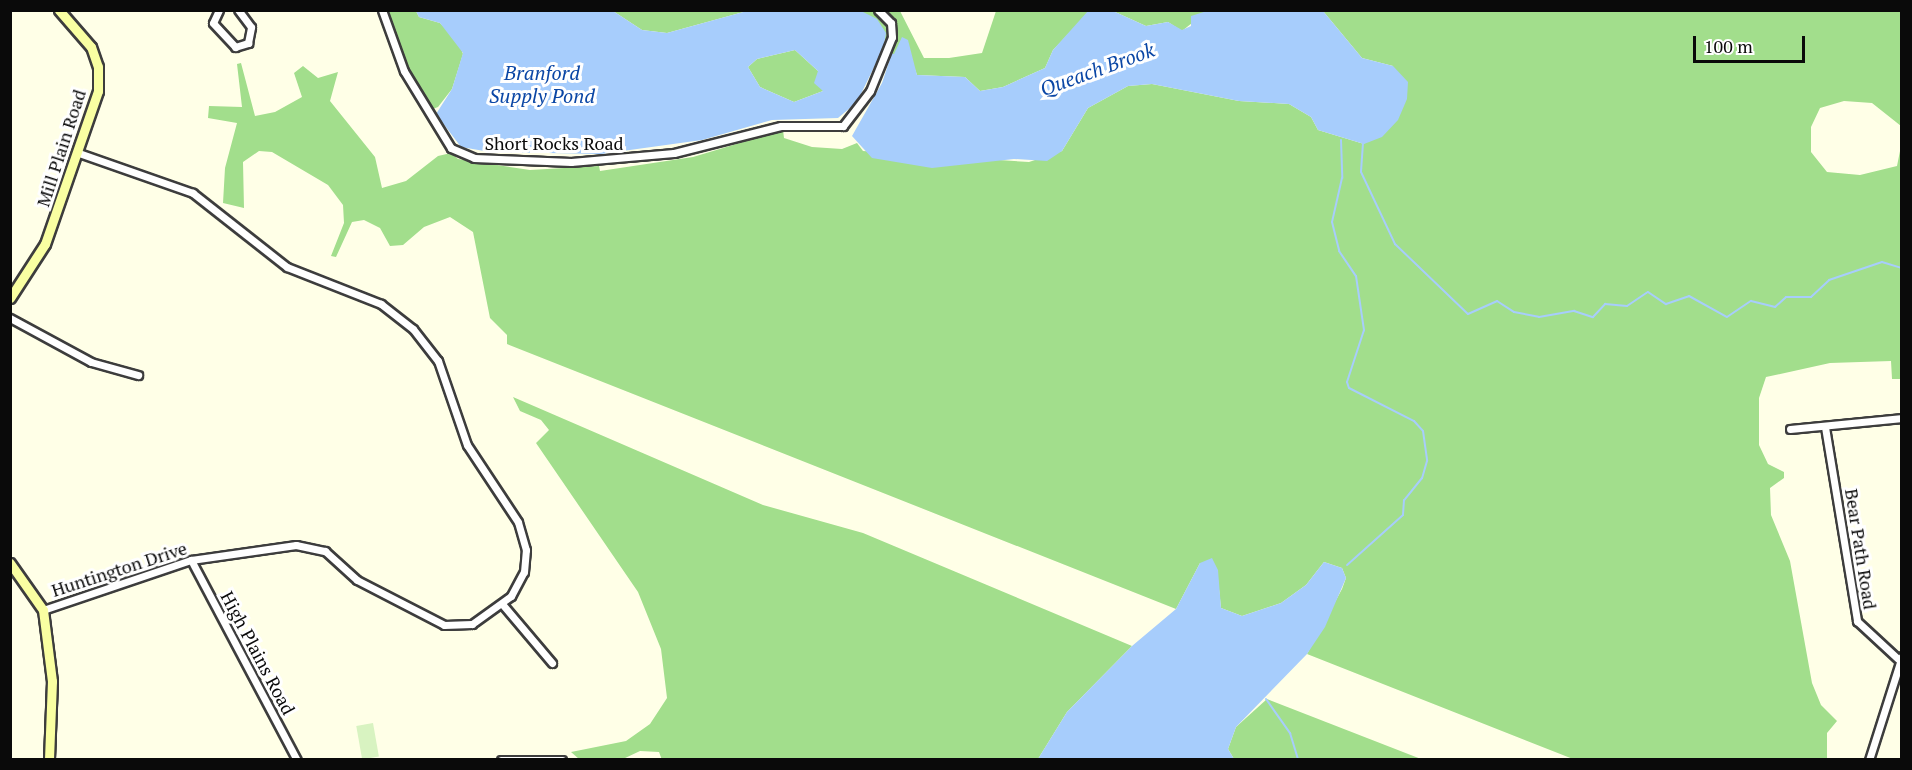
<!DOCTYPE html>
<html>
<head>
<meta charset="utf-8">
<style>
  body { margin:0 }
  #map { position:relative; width:1912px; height:770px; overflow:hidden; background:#ffffe7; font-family:"PT Serif",serif }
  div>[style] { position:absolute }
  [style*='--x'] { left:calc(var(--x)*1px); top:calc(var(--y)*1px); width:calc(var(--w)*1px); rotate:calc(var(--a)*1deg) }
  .forest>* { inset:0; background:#a2de8c }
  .pitch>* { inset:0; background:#d8f3c1; transform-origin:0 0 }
  .water>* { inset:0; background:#a7cdfc }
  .stream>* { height:2px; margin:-1px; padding:0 1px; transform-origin:1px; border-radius:1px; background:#a7cdfc }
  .roads { filter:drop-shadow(2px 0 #3d3d3d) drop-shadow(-2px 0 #3d3d3d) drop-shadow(0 2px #3d3d3d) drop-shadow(0 -2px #3d3d3d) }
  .street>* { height:7px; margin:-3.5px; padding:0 3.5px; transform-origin:3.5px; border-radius:3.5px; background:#fff }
  .secondary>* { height:9px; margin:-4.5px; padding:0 4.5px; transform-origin:4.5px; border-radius:4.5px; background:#f9ffa2 }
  span { translate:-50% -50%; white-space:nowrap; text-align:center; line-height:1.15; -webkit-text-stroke:6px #fff; paint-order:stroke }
  .street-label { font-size:18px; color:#0a0a0a }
  .water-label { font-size:20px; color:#0a46a5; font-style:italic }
  .frame { position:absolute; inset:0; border:12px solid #0a0a0a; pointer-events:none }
  .scale { position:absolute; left:1693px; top:36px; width:112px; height:27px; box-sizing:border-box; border:3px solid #0a0a0a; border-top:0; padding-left:8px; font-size:18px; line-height:21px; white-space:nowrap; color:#0a0a0a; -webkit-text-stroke:4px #fff; paint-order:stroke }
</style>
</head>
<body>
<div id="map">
  <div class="forest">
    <div style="clip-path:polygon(387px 11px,416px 11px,419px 17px,440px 23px,458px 41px,463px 54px,458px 70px,452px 89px,438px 107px,430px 110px,403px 59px)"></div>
    <div style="clip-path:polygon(613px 11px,747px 11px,667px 33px,642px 30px)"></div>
    <div style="clip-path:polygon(861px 11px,900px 11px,924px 58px,949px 58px,982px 53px,996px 11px,1090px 11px,1053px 50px,1045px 68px,1003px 87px,980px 91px,965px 77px,917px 75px,912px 61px,882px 51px,887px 42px)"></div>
    <div style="clip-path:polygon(1113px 11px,1207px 11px,1182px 31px,1168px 22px,1146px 26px)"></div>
    <div style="clip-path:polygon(1323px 11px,1901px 11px,1901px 126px,1872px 103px,1844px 101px,1820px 108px,1811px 127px,1811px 152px,1827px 172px,1860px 175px,1897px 166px,1901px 146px,1901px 379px,1892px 379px,1891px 361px,1830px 363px,1766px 377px,1759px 398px,1759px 445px,1768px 464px,1784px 472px,1784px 478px,1770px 488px,1771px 515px,1790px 561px,1812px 683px,1821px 705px,1837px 721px,1827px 733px,1827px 759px,1573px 759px,1307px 654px,1342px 589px,1346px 578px,1342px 568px,1324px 562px,1306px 585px,1281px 603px,1242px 616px,1221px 608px,1217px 570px,1200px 563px,1176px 609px,507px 344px,507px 335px,490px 318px,473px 232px,450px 217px,424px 227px,403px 245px,390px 246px,380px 228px,364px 220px,352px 222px,336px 257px,331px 256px,344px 223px,343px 205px,328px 185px,272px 152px,259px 151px,243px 162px,244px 208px,223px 203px,225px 168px,237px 123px,208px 118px,209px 106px,242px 107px,237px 64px,241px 63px,255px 116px,275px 112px,302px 97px,294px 73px,303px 66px,318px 78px,338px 72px,330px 101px,375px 157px,382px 188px,406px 181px,438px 156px,451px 153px,458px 159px,530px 170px,599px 166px,600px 171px,693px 157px,783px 130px,784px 138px,812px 147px,842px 149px,857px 143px,863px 151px,1029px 162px,1062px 151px,1088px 108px,1128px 86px,1152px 84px,1239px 101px,1289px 104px,1311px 117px,1318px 130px,1364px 144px,1393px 66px,1362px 58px)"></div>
    <div style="clip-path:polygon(795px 50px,818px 71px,823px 91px,794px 102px,760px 87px,748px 67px,757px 59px)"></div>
    <div style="clip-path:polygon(513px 397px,763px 505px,863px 533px,1132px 646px,1067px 712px,1038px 759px,662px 760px,659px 752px,640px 751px,623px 759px,579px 759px,571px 752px,626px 741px,650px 724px,667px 698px,661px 649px,638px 592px,536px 443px,549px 430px,541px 420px,520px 411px)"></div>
    <div style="clip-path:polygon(1267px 699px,1421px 759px,1234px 759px,1228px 749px,1236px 727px)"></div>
  </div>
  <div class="pitch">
    <div style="left:373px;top:723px;width:34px;height:17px;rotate:80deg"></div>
  </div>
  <div class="water">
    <div style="clip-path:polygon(evenodd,416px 11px,613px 11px,642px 30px,667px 33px,747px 11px,861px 11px,877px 19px,886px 33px,883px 51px,894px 54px,902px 37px,908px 40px,917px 75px,965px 77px,980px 91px,1003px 87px,1045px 68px,1053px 50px,1088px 11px,1113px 11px,1146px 26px,1168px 22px,1182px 30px,1191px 26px,1191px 16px,1207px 11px,1323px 11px,1362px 58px,1393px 66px,1408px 82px,1407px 99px,1398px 120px,1382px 137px,1364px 144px,1318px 130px,1311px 117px,1289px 104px,1239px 101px,1152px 84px,1128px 86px,1088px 108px,1062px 151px,1047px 161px,1014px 159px,932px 168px,872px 158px,852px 136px,882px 83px,890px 59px,880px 55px,857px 102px,838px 118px,772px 120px,702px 140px,601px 154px,490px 152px,461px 147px,436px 114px,452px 89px,463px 53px,440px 23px,419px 17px,416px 11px,795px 50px,818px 71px,814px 83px,823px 91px,794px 102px,760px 87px,748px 67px,757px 59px,795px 50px)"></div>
    <div style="clip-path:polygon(1212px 558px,1218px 570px,1221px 608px,1242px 616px,1281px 603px,1306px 585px,1324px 562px,1342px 568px,1346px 578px,1325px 627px,1307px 654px,1236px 727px,1228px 749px,1234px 759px,1038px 759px,1067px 712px,1132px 646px,1176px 609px,1200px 563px)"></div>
  </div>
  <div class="stream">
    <div style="--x:1341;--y:140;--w:38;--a:88"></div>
    <div style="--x:1342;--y:178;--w:45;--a:102.8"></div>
    <div style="--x:1332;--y:222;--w:30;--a:76"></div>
    <div style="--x:1339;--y:251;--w:30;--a:56"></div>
    <div style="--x:1356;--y:276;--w:55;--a:81.6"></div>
    <div style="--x:1364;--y:330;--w:55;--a:108.1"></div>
    <div style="--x:1347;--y:382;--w:6;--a:72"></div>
    <div style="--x:1349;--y:388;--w:73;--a:26.9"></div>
    <div style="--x:1414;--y:421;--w:13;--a:48"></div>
    <div style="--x:1423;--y:431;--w:30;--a:82"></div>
    <div style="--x:1427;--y:461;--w:18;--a:106"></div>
    <div style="--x:1422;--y:478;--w:28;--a:129"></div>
    <div style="--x:1404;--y:500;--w:15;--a:94"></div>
    <div style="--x:1403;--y:515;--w:75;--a:138.2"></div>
    <div style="--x:1363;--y:143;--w:29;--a:94"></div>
    <div style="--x:1361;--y:172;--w:80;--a:64.7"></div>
    <div style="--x:1395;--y:244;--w:101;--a:43.8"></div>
    <div style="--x:1468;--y:314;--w:32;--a:-24"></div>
    <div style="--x:1497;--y:301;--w:20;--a:33"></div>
    <div style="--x:1514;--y:312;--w:25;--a:11"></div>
    <div style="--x:1539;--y:317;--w:36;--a:-10"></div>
    <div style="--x:1574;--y:311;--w:20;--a:18"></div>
    <div style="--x:1593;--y:317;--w:18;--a:-47"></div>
    <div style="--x:1605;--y:304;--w:22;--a:5"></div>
    <div style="--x:1627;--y:306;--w:25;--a:-34"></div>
    <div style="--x:1648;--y:292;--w:22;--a:34"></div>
    <div style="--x:1666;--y:304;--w:24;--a:-19"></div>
    <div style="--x:1689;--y:296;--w:43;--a:28.9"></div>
    <div style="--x:1727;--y:317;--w:29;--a:-34"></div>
    <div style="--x:1751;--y:301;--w:25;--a:14"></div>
    <div style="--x:1775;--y:307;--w:15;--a:-42"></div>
    <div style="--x:1786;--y:297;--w:25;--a:0"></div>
    <div style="--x:1811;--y:297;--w:25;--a:-43"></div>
    <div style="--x:1829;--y:280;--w:56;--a:-18.8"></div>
    <div style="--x:1882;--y:262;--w:21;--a:17"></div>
    <div style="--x:1266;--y:699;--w:42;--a:54.8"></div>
    <div style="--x:1290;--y:733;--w:28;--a:73"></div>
  </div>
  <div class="roads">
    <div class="street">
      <div style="--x:219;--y:10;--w:14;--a:115"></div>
      <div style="--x:213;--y:23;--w:33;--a:47"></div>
      <div style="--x:235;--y:47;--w:14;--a:-17"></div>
      <div style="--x:248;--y:43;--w:16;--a:-79"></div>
      <div style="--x:251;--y:27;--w:21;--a:-127"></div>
      <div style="--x:382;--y:10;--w:65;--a:70.2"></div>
      <div style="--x:404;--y:71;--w:90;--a:58.6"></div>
      <div style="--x:451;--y:148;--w:25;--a:23"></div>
      <div style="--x:474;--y:158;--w:97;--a:2.4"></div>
      <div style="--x:571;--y:162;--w:103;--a:-5"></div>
      <div style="--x:674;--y:153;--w:110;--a:-14.2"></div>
      <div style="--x:781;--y:126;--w:62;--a:0"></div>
      <div style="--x:843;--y:126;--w:44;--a:-52.4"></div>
      <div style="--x:870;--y:91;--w:58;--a:-67.8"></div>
      <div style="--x:892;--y:37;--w:14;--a:-94"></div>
      <div style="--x:891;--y:23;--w:18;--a:-135"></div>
      <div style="--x:10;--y:318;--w:92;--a:28.5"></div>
      <div style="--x:91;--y:362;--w:49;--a:15.5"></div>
      <div style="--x:1825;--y:427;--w:197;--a:80.6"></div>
      <div style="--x:1857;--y:621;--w:56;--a:42.8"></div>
      <div style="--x:1790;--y:429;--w:113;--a:-5.6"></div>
      <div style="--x:191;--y:560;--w:226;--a:62.1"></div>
      <div style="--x:503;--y:605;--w:76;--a:49.8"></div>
      <div style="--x:43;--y:610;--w:156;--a:-18.7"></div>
      <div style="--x:191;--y:560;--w:106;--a:-8.1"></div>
      <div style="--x:296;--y:545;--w:30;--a:12"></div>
      <div style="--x:325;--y:551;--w:43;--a:42.2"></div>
      <div style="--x:357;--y:580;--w:98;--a:27.3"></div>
      <div style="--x:444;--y:625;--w:28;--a:-2"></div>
      <div style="--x:472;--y:624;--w:48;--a:-35.7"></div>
      <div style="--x:511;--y:596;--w:27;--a:-62"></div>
      <div style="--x:524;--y:572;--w:22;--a:-85"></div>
      <div style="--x:526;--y:550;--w:29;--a:-106"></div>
      <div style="--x:518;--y:522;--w:92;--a:-123.5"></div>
      <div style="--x:467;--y:445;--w:89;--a:-109"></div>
      <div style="--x:438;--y:361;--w:41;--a:-128"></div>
      <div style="--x:413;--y:329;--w:41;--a:-142"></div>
      <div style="--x:381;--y:304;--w:101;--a:-158.5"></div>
      <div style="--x:287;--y:267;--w:120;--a:-141.8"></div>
      <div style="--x:193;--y:193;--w:121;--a:-160.7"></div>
      <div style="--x:501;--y:760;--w:61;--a:0"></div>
      <div style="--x:1869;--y:760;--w:109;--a:-72.4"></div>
    </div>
    <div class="secondary">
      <div style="--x:10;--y:298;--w:64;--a:-57.1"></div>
      <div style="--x:45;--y:244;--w:162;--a:-70.9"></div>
      <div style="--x:98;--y:91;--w:24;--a:-90"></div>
      <div style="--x:98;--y:67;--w:21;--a:-109"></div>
      <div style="--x:91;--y:47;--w:49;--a:-130.9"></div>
      <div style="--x:10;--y:563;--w:57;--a:54.9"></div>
      <div style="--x:43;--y:610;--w:72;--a:82.8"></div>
      <div style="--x:52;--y:681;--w:79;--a:92.2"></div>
    </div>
  </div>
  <div class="street-label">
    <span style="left:554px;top:143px">Short Rocks Road</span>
    <span style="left:61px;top:148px;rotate:-72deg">Mill Plain Road</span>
    <span style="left:1861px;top:549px;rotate:81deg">Bear Path Road</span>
    <span style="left:119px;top:569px;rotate:-18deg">Huntington Drive</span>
    <span style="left:258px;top:653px;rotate:62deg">High Plains Road</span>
  </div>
  <div class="water-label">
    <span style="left:1097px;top:69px;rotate:-20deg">Queach Brook</span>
    <span style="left:542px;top:84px">Branford<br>Supply Pond</span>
  </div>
  <div class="frame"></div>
  <div class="scale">100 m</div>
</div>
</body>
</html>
